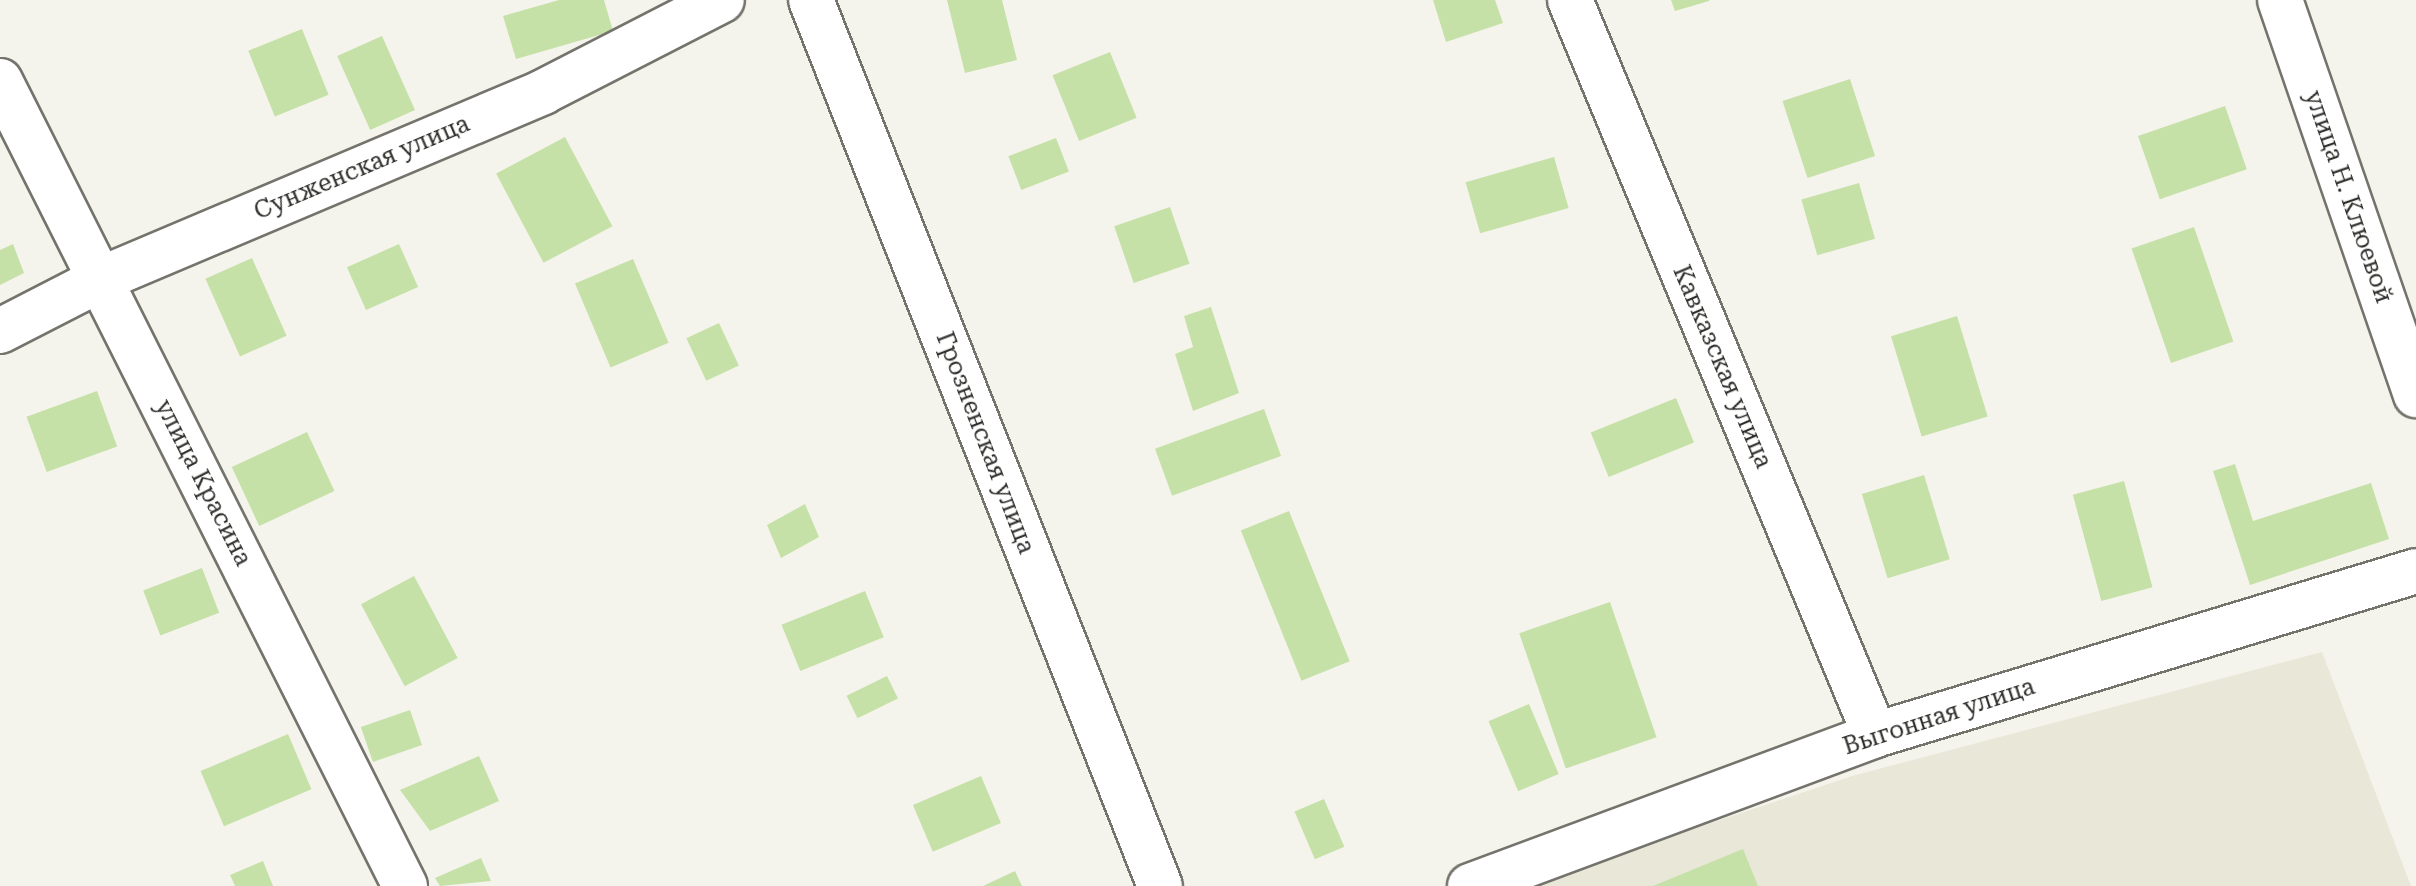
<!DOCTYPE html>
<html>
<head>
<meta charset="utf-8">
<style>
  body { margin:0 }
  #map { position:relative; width:2416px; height:886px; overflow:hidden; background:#f5f4ec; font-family:"Roboto Serif",serif }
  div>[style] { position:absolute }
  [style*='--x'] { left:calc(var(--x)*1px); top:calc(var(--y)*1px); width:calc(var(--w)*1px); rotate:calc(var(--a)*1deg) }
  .built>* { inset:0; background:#e9e7d8 }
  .building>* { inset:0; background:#c5e1a7; transform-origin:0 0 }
  .roads { filter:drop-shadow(2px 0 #74736c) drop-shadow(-2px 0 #74736c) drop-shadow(0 2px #74736c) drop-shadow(0 -2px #74736c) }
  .minor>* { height:44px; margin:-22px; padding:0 22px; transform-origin:22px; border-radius:22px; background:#fff }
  span { translate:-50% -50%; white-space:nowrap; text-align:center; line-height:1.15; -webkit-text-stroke:8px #fff; paint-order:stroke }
  .street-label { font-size:24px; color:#2d2d2a }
</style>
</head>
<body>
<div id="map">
  <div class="built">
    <div style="clip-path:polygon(2322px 652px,2411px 886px,1522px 886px,1852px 776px)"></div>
  </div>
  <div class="building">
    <div style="clip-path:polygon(559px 0,604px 0,613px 31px,516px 59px,503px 16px)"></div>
    <div style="clip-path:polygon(947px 0,1002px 0,1017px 60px,965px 73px)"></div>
    <div style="clip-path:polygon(1433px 0,1495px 0,1503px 23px,1446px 42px)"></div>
    <div style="clip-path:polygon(1671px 0,1709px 0,1709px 1px,1675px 11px)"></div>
    <div style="left:302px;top:29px;width:71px;height:58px;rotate:68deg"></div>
    <div style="left:382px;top:36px;width:81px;height:49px;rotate:66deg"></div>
    <div style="left:1110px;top:52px;width:71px;height:62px;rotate:68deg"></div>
    <div style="left:1850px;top:79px;width:81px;height:71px;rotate:72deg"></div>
    <div style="left:2225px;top:106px;width:67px;height:92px;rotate:71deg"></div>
    <div style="left:565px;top:137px;width:101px;height:78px;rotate:62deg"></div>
    <div style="left:1056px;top:138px;width:36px;height:51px;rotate:69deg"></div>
    <div style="left:1554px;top:157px;width:53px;height:92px;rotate:74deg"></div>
    <div style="left:1859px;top:183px;width:58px;height:60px;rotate:74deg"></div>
    <div style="left:1170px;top:207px;width:60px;height:59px;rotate:71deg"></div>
    <div style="left:2194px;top:227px;width:121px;height:66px;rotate:71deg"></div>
    <div style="clip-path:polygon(13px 244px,24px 273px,0 285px,0 250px)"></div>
    <div style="left:399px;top:244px;width:47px;height:57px;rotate:66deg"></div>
    <div style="left:252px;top:258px;width:85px;height:51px;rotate:66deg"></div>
    <div style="left:633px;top:259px;width:91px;height:63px;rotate:67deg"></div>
    <div style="clip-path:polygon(1211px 307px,1239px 393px,1193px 411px,1175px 354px,1193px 347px,1184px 316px)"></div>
    <div style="left:1957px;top:316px;width:105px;height:69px;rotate:73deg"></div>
    <div style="left:719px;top:323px;width:47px;height:36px;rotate:65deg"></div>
    <div style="left:97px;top:391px;width:59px;height:75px;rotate:70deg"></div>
    <div style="left:1676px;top:398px;width:48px;height:92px;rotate:68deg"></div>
    <div style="left:1264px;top:409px;width:50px;height:116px;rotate:70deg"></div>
    <div style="left:307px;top:432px;width:65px;height:83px;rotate:65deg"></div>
    <div style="clip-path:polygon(2235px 464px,2253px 521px,2371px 483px,2389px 539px,2250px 585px,2213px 471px)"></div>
    <div style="left:1924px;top:475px;width:88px;height:65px;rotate:73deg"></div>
    <div style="left:2124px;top:481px;width:110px;height:53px;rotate:75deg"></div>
    <div style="clip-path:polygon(805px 504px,819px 537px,781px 558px,767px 525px)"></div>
    <div style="left:1289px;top:511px;width:162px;height:52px;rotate:68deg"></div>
    <div style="left:202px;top:568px;width:48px;height:63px;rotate:69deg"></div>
    <div style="left:414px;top:576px;width:93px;height:60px;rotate:62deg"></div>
    <div style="left:865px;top:591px;width:50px;height:90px;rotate:68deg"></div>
    <div style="left:1610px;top:602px;width:143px;height:96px;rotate:71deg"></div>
    <div style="left:887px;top:676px;width:25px;height:45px;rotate:64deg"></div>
    <div style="left:1529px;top:704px;width:76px;height:44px;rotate:67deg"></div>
    <div style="left:410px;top:710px;width:37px;height:52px;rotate:71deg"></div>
    <div style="left:288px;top:734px;width:60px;height:95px;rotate:67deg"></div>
    <div style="clip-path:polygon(479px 756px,499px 801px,430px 831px,400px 790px)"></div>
    <div style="left:981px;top:776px;width:51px;height:74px;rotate:67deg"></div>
    <div style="left:1324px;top:799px;width:52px;height:32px;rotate:67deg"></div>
    <div style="clip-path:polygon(1743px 849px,1758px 886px,1653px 886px)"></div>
    <div style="clip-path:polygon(481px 858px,491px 881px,440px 886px,435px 878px)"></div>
    <div style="clip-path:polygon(263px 861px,273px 886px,235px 886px,230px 875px)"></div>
    <div style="clip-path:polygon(1015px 871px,1022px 886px,983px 886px)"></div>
  </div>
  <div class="roads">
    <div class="minor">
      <div style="--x:811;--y:0;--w:952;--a:68.5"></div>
      <div style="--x:1570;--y:0;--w:796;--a:67.46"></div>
      <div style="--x:2280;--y:0;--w:418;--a:71"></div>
      <div style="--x:0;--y:81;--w:901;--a:63.29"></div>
      <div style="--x:0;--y:331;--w:114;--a:-27.2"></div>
      <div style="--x:101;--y:279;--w:480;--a:-22.9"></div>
      <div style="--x:543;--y:92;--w:201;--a:-27.2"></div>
      <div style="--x:1470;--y:886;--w:432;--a:-20.4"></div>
      <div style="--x:1875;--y:735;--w:565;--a:-16.86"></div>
    </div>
  </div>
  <div class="street-label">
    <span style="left:362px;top:168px;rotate:-23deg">Сунженская улица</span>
    <span style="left:2348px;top:197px;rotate:71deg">улица Н. Клюевой</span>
    <span style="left:1722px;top:367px;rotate:67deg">Кавказская улица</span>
    <span style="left:985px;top:443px;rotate:69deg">Грозненская улица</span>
    <span style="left:203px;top:483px;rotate:63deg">улица Красина</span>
    <span style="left:1939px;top:717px;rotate:-18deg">Выгонная улица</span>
  </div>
</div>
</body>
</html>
